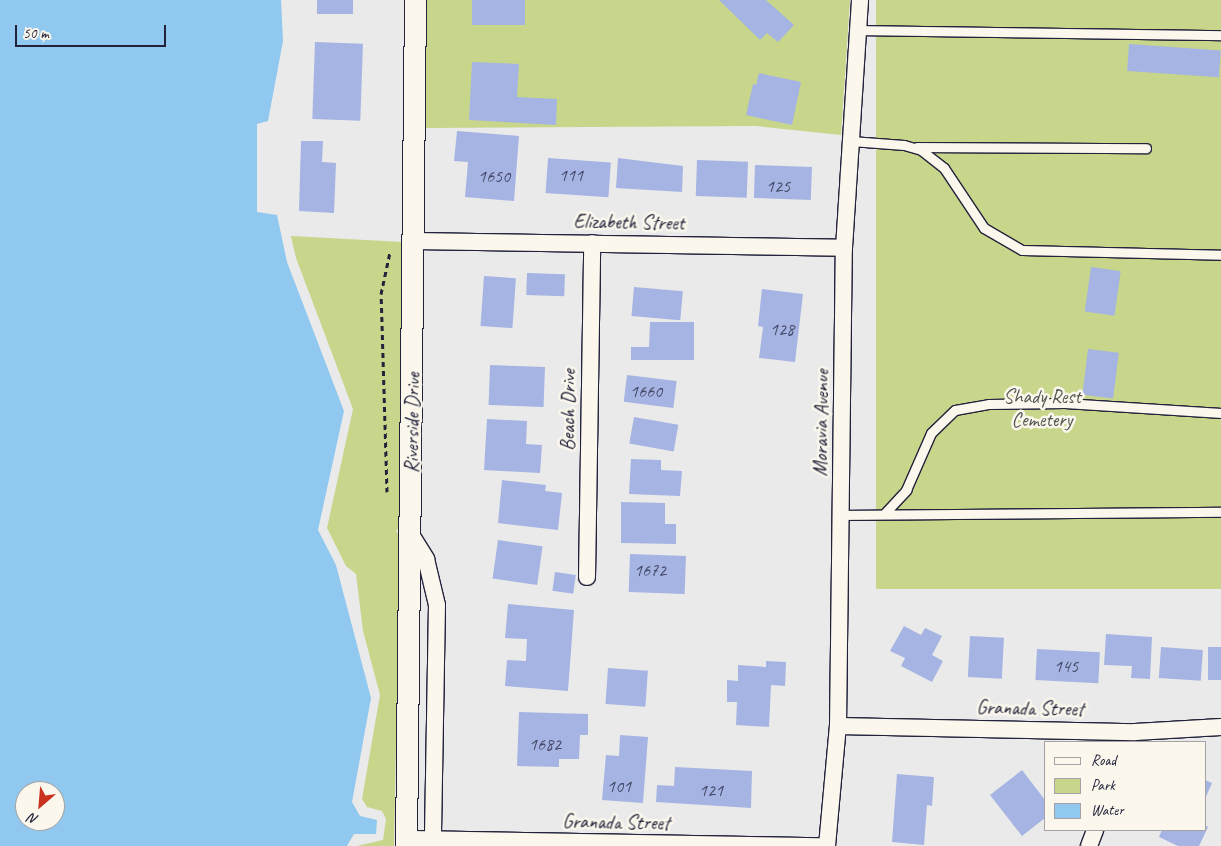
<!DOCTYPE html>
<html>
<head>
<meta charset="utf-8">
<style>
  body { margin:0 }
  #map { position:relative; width:1221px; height:846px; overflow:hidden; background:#eaeaea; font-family:Caveat,sans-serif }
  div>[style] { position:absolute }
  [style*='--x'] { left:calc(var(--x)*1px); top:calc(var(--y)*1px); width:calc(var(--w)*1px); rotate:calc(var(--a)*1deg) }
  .green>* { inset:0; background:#c7d68a; transform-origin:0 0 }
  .water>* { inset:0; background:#90c8ef }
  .building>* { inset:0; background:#a6b4e3; transform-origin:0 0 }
  .path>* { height:3px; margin-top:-1.5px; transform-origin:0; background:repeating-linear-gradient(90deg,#22223b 0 5px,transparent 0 9px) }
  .roads { filter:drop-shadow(1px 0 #22223b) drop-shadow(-1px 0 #22223b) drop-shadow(0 1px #22223b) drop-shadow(0 -1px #22223b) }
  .service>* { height:9px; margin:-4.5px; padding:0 4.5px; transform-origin:4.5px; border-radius:4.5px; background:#fbf7ec }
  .minor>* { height:16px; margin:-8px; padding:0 8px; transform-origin:8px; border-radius:8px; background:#fbf7ec }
  .tertiary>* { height:21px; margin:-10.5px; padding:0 10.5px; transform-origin:10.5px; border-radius:10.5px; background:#fbf7ec }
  span { translate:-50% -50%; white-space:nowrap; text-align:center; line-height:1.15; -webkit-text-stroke:5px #fbf7ec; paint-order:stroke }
  .number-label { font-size:18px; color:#434665 }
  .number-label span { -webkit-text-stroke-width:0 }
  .street-label { font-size:20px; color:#22223b }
  .park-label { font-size:20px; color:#545853 }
  .legend { position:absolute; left:1044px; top:741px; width:162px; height:90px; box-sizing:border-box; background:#fbf7ec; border:1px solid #a4a2a5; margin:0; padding:6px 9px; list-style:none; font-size:15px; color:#22223b }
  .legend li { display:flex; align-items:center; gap:10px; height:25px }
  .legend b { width:25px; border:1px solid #a4a2a5 }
  .north { position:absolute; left:15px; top:781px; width:50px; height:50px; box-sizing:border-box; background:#fbf7ec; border:1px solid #a4a2a5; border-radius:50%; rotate:207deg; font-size:14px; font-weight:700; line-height:20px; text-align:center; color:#22223b }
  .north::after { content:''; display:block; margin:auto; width:18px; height:22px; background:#c8321e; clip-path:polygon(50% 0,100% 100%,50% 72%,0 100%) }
  .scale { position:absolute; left:15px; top:25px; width:151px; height:22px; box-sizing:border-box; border:2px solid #22223b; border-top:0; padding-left:6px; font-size:15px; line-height:18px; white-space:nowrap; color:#22223b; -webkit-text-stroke:4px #fbf7ec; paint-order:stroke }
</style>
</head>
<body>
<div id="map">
  <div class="green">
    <div style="clip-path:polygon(426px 0,850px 0,841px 135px,756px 126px,425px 128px)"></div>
    <div style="left:876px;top:0;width:345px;height:589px"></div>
    <div style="clip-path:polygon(291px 236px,403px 242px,400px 527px,396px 531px,400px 537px,394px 846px,357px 846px,383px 840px,386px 819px,382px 811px,367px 807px,362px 799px,380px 695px,363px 631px,356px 574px,346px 566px,327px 528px,353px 409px,296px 258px)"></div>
  </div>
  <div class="water">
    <div style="clip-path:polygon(evenodd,0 0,281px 0,283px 41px,268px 121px,257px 124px,257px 212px,277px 215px,287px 262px,344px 411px,318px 530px,336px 565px,371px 698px,352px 802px,360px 816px,377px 820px,376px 834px,354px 834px,347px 846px,0 846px,0 0,25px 791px,55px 791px,55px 821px,25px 821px,25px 791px)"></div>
  </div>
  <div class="building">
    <div style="left:317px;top:0;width:36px;height:14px"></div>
    <div style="left:472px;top:0;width:53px;height:25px"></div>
    <div style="clip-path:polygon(719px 0,766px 0,794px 25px,778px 42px,767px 33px,760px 40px)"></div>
    <div style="left:315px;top:42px;width:48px;height:77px;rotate:2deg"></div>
    <div style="left:1129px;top:44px;width:92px;height:27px;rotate:4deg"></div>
    <div style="clip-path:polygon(472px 62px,519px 64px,517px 97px,557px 99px,556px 125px,469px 120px)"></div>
    <div style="clip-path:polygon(759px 73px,801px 82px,792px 125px,746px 115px,753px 84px,756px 85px)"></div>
    <div style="clip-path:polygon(457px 131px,519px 136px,514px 201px,465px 197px,468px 162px,454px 161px)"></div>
    <div style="clip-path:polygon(301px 141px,323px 141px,322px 162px,336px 163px,334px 213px,299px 211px)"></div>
    <div style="left:548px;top:158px;width:63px;height:35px;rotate:4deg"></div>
    <div style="clip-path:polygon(618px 158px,683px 166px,682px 192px,616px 188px)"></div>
    <div style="left:697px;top:160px;width:51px;height:36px;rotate:2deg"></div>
    <div style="left:755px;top:165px;width:57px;height:33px;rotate:2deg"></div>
    <div style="left:1091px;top:267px;width:30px;height:45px;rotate:8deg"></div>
    <div style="left:527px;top:273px;width:38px;height:22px;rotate:2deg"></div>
    <div style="left:484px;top:276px;width:32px;height:50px;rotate:4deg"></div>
    <div style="left:634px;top:287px;width:49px;height:29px;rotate:5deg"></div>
    <div style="clip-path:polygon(762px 289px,803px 294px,795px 362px,759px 358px,763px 327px,758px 326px)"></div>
    <div style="clip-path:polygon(650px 322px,694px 322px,694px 360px,631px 360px,631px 347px,649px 347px)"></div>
    <div style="left:1088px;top:349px;width:31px;height:46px;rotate:7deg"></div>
    <div style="left:490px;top:365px;width:55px;height:40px;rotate:2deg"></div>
    <div style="left:627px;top:375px;width:50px;height:27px;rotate:7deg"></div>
    <div style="left:634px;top:417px;width:45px;height:27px;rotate:10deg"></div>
    <div style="clip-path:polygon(487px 419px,527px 421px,526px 444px,542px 445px,540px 473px,484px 470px)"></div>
    <div style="clip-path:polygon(631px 459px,661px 460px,661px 470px,682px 471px,680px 496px,629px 494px)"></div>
    <div style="clip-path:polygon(502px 480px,546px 485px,545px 491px,562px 493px,558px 530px,498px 523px)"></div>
    <div style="clip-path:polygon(621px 502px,665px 503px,665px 524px,676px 524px,676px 544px,621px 543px)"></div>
    <div style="left:498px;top:540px;width:45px;height:39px;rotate:8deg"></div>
    <div style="left:630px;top:554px;width:56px;height:38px;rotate:2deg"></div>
    <div style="left:555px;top:572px;width:21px;height:19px;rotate:8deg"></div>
    <div style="clip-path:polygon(508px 604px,574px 610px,568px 691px,505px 686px,507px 660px,526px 661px,527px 639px,505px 638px)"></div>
    <div style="clip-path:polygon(904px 626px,921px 635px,925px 628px,942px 636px,932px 655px,943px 661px,932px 682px,901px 666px,905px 658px,890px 651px)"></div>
    <div style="clip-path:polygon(1106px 634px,1152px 637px,1150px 679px,1131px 678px,1132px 666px,1104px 665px)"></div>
    <div style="left:970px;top:636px;width:34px;height:41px;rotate:3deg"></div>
    <div style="left:1161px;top:647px;width:42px;height:31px;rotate:4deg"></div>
    <div style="left:1208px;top:647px;width:13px;height:33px"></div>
    <div style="left:1037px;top:649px;width:63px;height:31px;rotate:3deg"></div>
    <div style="clip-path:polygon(766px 661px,786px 662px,785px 686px,771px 685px,769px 727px,736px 725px,737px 702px,727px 702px,727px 680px,738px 681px,738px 665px,766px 667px)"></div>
    <div style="left:608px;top:668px;width:40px;height:36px;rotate:4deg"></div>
    <div style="clip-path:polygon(519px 712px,588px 714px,588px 735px,580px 735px,579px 759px,559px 759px,559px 767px,517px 766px)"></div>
    <div style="clip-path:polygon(620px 735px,648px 737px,643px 803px,602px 800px,606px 755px,619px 756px)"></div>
    <div style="clip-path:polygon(675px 767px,752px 771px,751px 808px,656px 802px,657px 785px,674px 786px)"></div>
    <div style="clip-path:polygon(1022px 770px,1045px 800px,1045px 818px,1022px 836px,990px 795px)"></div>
    <div style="clip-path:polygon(897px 774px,934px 777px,932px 806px,927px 805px,924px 845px,892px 842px)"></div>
    <div style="clip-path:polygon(1205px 780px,1212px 783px,1205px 799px)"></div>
    <div style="clip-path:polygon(1205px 825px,1208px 827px,1199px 846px,1178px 846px,1159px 837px,1162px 830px,1205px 830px)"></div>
  </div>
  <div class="path">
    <div style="--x:387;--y:492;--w:198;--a:-91.7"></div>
    <div style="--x:381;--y:294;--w:43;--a:-77.9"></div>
  </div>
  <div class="roads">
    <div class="service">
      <div style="--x:858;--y:30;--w:363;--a:0.8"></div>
      <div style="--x:851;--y:141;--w:53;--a:4.3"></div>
      <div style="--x:904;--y:145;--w:18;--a:16"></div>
      <div style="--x:921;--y:150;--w:29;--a:38"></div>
      <div style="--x:944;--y:168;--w:72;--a:56.3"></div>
      <div style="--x:984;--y:228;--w:44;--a:30.1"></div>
      <div style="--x:1022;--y:250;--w:199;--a:1.4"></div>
      <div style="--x:917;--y:147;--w:229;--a:0.3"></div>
      <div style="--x:884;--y:514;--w:33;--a:-47"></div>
      <div style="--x:906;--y:490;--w:62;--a:-66.3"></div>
      <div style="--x:931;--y:433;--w:33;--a:-44"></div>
      <div style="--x:955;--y:410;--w:35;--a:-10"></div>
      <div style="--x:989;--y:404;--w:76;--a:-0.8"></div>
      <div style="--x:1065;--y:403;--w:156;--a:3.7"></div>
      <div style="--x:841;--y:515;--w:380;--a:-0.5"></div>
    </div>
    <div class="minor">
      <div style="--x:414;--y:241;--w:430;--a:0.9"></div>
      <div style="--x:410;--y:533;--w:31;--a:58"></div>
      <div style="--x:426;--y:559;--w:47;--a:76.6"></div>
      <div style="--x:437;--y:605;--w:241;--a:91"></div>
      <div style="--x:587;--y:577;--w:334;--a:-89.1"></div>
      <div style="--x:838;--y:726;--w:297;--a:1.2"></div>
      <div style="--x:1135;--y:732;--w:86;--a:-3.3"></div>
      <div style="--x:406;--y:839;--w:420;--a:1"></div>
      <div style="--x:827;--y:846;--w:121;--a:-84.8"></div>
      <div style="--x:838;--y:726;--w:478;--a:-89.3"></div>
      <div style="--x:844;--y:248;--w:249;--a:-86.3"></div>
      <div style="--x:1089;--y:846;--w:17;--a:-69"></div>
    </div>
    <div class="tertiary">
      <div style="--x:406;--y:846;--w:846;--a:-89.39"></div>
    </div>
  </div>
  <div class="number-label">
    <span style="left:571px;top:175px">111</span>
    <span style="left:494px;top:176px">1650</span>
    <span style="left:778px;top:186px">125</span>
    <span style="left:782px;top:329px">128</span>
    <span style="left:646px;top:391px">1660</span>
    <span style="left:650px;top:570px">1672</span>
    <span style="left:1066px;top:666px">145</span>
    <span style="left:545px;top:744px">1682</span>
    <span style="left:619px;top:786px">101</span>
    <span style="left:711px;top:790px">121</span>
  </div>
  <div class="street-label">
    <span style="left:629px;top:222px;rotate:1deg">Elizabeth Street</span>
    <span style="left:568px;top:410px;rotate:-89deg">Beach Drive</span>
    <span style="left:412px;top:423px;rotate:-89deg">Riverside Drive</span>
    <span style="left:821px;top:423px;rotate:-89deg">Moravia Avenue</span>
    <span style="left:1030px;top:708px;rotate:1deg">Granada Street</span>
    <span style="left:616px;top:822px;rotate:1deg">Granada Street</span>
  </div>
  <div class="park-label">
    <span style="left:1042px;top:408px">Shady Rest<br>Cemetery</span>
  </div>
  <ul class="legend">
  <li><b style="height:6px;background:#fbf7ec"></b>Road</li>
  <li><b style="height:14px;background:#c7d68a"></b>Park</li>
  <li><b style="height:14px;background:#90c8ef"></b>Water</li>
  </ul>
  <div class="north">N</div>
  <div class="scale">50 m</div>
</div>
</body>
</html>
